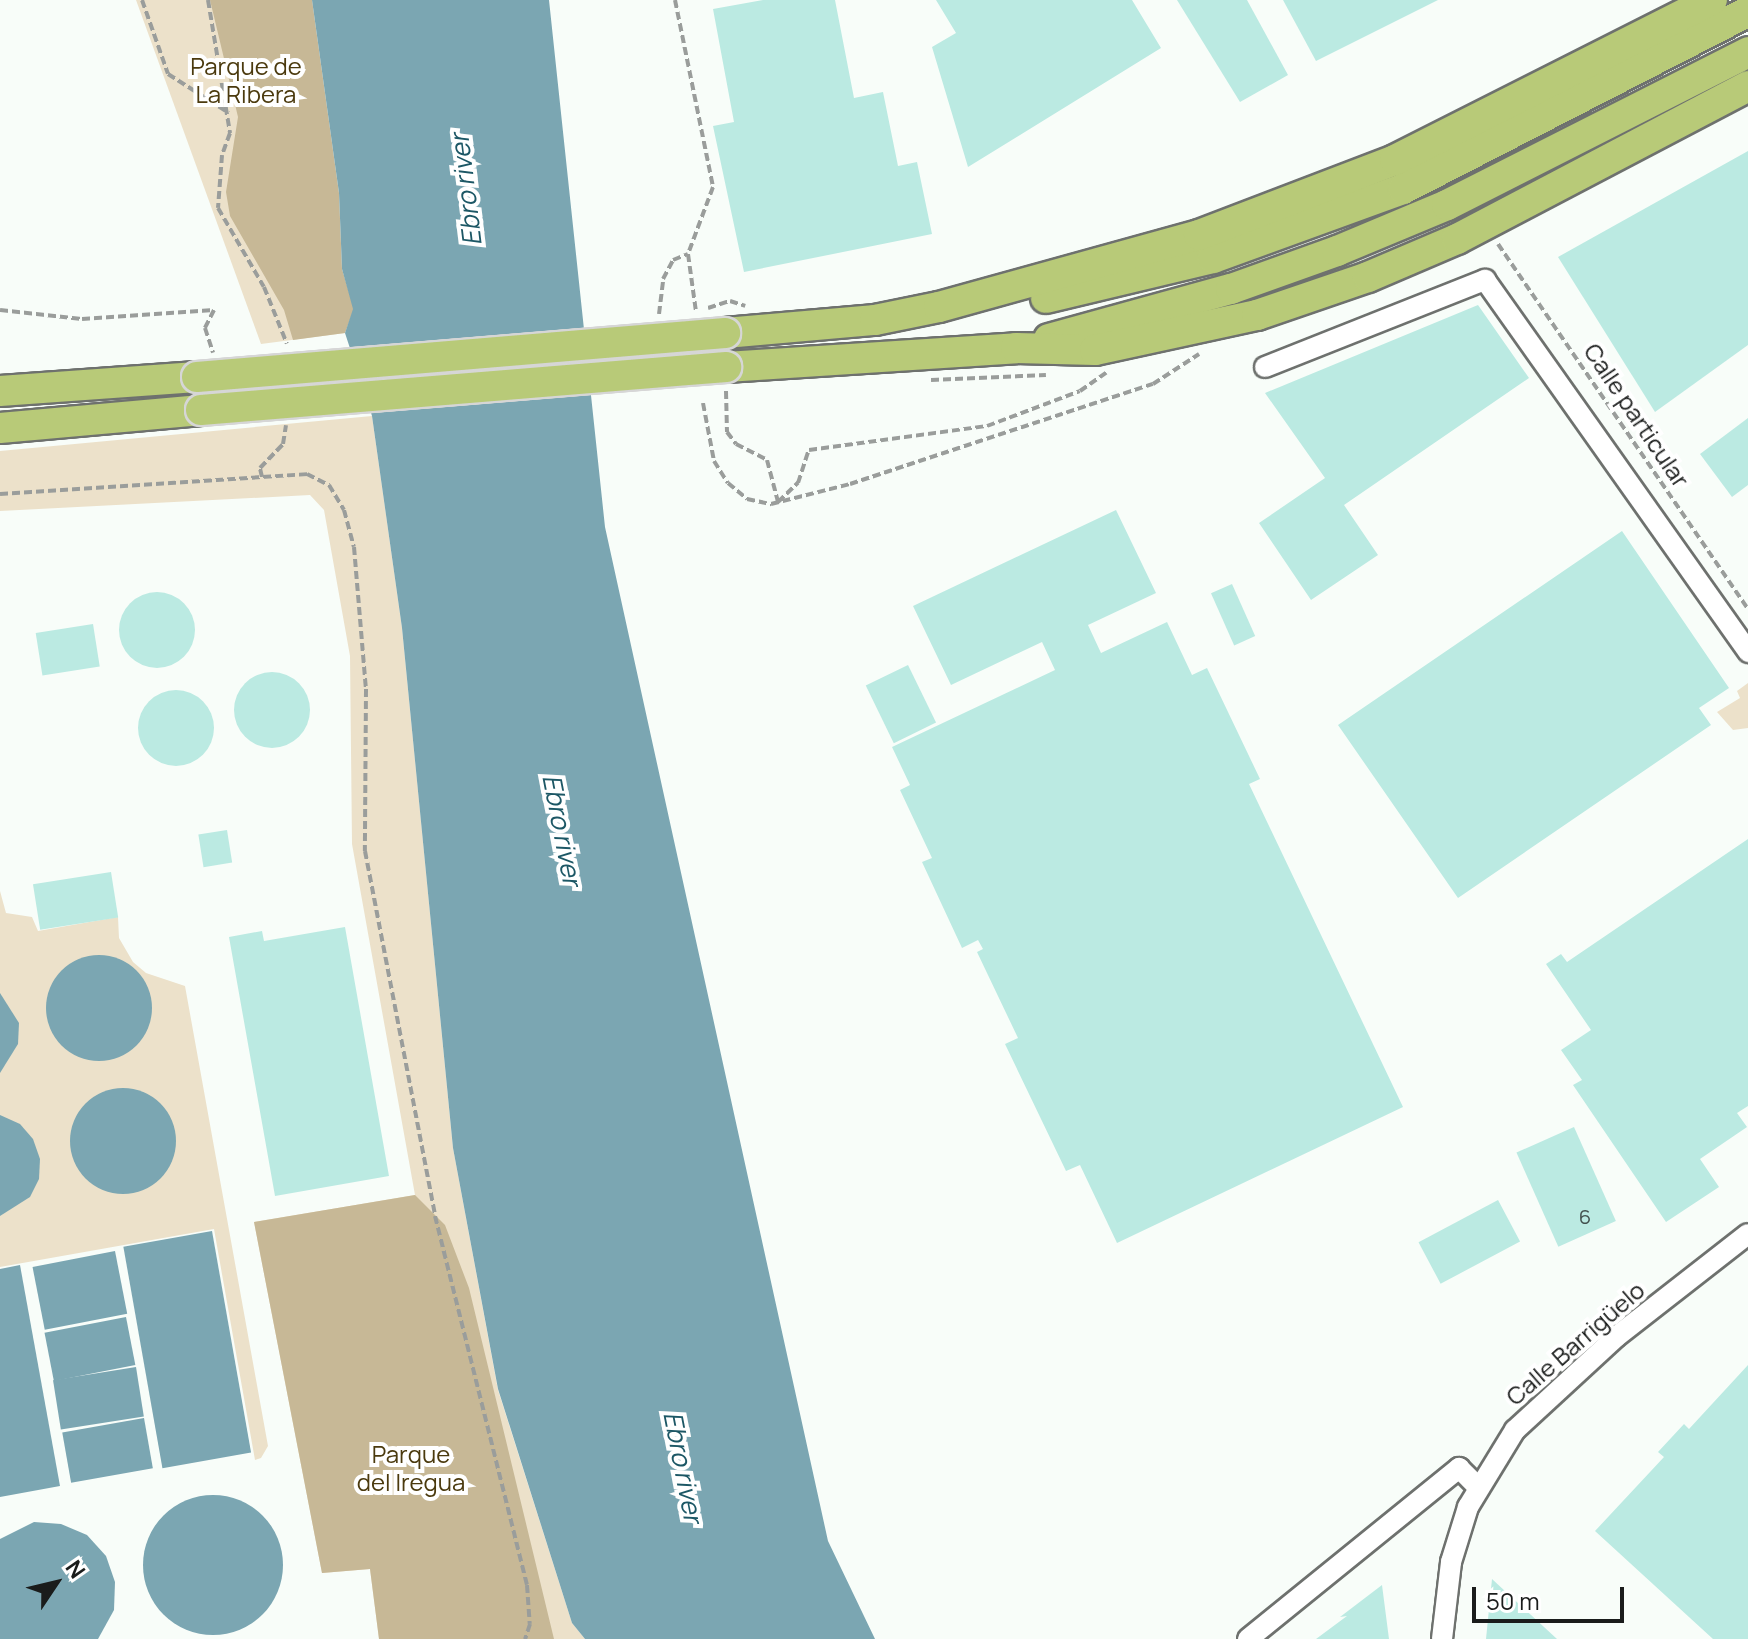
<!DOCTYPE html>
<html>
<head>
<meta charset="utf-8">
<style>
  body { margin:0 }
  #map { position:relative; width:1748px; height:1639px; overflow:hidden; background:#f8fdf9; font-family:Manrope,sans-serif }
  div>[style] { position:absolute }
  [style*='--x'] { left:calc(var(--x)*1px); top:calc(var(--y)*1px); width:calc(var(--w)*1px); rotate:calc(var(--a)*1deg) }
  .green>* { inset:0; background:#ece1ca }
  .forest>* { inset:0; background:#c7b896 }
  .water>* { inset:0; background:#7ba6b2; transform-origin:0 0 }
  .round { border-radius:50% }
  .building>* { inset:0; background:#bbeae2; transform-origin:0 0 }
  .path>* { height:4px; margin-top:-2px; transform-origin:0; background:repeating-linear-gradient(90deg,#9a9d9b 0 8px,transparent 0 12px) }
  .roads { filter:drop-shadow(2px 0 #6e716e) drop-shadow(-2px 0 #6e716e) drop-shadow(0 2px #6e716e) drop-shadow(0 -2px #6e716e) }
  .minor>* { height:20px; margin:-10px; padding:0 10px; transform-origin:10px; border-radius:10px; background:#fff }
  .highway>* { height:30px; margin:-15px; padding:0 15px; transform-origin:15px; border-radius:15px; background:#b8ca78 }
  .bridges { filter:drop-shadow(2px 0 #d6d6d6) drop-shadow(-2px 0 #d6d6d6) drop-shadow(0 2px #d6d6d6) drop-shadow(0 -2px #d6d6d6) }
  .highway-bridge>* { height:30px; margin:-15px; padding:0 15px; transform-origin:15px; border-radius:15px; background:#b8ca78 }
  span { translate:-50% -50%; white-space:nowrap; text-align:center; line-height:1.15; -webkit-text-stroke:8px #fff; paint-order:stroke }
  .number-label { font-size:20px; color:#42504d }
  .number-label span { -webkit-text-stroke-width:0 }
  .park-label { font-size:24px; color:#4b3a0e }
  .street-label { font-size:24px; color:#1a1c1b }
  .water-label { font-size:26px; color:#1c5765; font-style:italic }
  .north { position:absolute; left:16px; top:1543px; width:80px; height:80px; -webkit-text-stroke:6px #fff; paint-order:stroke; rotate:55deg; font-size:22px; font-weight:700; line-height:32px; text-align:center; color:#1a1c1b }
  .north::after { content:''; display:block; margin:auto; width:28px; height:36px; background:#1a1c1b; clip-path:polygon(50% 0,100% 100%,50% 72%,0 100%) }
  .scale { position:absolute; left:1472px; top:1587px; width:152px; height:36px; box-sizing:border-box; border:4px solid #1a1c1b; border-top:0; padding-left:10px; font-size:24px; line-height:28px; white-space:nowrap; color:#1a1c1b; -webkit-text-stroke:6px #fff; paint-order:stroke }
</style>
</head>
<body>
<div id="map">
  <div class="green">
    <div style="clip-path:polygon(136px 0,312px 0,345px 333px,261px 344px)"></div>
    <div style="clip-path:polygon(372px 416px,402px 628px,453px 1148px,498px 1390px,572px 1623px,585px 1639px,379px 1639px,370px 1569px,322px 1573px,254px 1222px,415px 1195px,352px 844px,350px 656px,324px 510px,310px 495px,0 511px,0 451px)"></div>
    <div style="clip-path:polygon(1748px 683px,1748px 728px,1733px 730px,1717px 712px,1740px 698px,1737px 691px)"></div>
    <div style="clip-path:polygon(0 891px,6px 913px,32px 917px,38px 931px,118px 917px,119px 938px,133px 962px,146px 973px,185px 986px,268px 1446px,261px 1458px,255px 1460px,214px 1229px,0 1267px)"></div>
  </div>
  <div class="forest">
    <div style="clip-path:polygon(210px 0,312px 0,339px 193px,342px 269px,354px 309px,345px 333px,293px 340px,284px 310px,230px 216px,226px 192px,238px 117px)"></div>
    <div style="clip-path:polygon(415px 1195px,445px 1225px,469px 1288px,554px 1639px,379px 1639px,370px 1569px,322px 1573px,254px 1222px)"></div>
  </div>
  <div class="water">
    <div style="clip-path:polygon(312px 0,549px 0,605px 527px,828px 1541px,875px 1639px,585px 1639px,572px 1623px,498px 1389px,453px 1148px,402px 628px,372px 416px,345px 333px,353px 309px,342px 269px,339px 193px)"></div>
    <div class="round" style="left:46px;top:955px;width:106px;height:106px"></div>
    <div style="clip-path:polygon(0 993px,19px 1023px,18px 1044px,0 1073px)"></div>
    <div class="round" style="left:70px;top:1088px;width:106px;height:106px"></div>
    <div style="clip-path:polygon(0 1115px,20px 1124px,33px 1139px,40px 1159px,39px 1179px,30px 1197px,0 1216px)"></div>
    <div style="left:212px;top:1231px;width:225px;height:90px;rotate:80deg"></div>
    <div style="left:115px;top:1251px;width:64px;height:84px;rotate:79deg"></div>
    <div style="clip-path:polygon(20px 1265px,60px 1486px,0 1497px,0 1269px)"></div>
    <div style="left:126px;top:1317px;width:49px;height:83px;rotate:79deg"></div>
    <div style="left:136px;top:1367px;width:50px;height:84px;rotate:81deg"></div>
    <div style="left:144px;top:1418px;width:51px;height:83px;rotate:80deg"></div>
    <div class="round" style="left:143px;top:1495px;width:140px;height:140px"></div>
    <div style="clip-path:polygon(34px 1522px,61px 1524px,87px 1535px,106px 1556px,115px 1582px,114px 1610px,98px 1639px,0 1639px,0 1539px)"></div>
  </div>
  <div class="building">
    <div style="clip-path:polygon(763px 0,835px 0,854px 98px,883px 92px,898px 166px,917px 162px,932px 234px,744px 272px,713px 126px,734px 122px,713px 9px)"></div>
    <div style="clip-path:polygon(936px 0,1132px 0,1161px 48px,968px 167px,932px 47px,956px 33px)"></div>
    <div style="clip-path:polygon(1177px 0,1247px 0,1288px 75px,1240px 102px)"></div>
    <div style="clip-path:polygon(1283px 0,1438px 0,1316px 61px)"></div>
    <div style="clip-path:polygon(1748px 151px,1748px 345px,1655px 412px,1558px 257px)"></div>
    <div style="clip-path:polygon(1478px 305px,1529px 378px,1344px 505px,1378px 555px,1311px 600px,1259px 523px,1325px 478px,1265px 393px)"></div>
    <div style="clip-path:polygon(1748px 418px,1748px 485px,1732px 497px,1700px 454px)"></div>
    <div style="clip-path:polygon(1116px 510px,1156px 593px,1088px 625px,1101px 653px,1167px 622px,1192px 675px,1207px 668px,1260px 779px,1249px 784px,1403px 1107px,1117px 1243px,1080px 1165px,1066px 1171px,1005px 1044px,1018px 1038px,977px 952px,983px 949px,978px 940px,962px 948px,922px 862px,932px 858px,900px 790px,910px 785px,892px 747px,1055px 670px,1042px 642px,951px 685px,913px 606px)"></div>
    <div style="clip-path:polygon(1622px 531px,1729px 688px,1699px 708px,1711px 725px,1458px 898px,1338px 725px)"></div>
    <div style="left:1232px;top:584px;width:57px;height:23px;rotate:66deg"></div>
    <div class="round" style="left:119px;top:592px;width:76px;height:76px"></div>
    <div style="left:93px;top:624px;width:43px;height:58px;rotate:81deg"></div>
    <div style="left:908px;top:665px;width:64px;height:47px;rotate:64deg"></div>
    <div class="round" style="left:234px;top:672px;width:76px;height:76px"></div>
    <div class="round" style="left:138px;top:690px;width:76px;height:76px"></div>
    <div style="left:227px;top:830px;width:33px;height:29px;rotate:81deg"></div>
    <div style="clip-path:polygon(1748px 839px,1748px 1106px,1737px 1113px,1747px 1127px,1700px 1159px,1719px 1187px,1666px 1222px,1573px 1085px,1582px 1080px,1561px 1050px,1591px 1030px,1546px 964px,1561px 954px,1567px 962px)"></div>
    <div style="left:111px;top:872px;width:46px;height:79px;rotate:81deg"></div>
    <div style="clip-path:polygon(345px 927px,389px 1176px,275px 1196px,229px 937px,262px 931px,264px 941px)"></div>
    <div style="left:1574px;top:1127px;width:103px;height:63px;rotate:66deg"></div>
    <div style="left:1498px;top:1200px;width:47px;height:90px;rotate:62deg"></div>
    <div style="clip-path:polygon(1748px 1365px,1748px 1639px,1713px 1639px,1595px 1531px,1664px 1457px,1658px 1452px,1684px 1424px,1689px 1429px)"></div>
    <div style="clip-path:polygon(1492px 1579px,1557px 1639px,1486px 1639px)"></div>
    <div style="clip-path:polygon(1382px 1585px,1389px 1639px,1316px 1639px,1347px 1616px,1340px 1617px)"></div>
  </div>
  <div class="path">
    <div style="--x:142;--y:0;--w:78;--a:70.6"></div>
    <div style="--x:168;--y:74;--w:72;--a:32.6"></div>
    <div style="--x:208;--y:0;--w:135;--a:80.6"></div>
    <div style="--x:230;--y:133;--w:23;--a:110"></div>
    <div style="--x:222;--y:155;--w:53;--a:94.3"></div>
    <div style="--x:218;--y:208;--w:91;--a:59.8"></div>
    <div style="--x:264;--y:287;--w:61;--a:68"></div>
    <div style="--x:675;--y:0;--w:191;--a:78.5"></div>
    <div style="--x:713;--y:187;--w:72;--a:110.5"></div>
    <div style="--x:688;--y:254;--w:59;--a:82.1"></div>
    <div style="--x:1498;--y:244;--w:442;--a:55.6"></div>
    <div style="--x:708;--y:308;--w:23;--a:-18"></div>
    <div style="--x:730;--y:301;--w:16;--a:18"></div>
    <div style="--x:0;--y:310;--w:82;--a:6.3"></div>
    <div style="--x:82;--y:319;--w:132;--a:-3.9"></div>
    <div style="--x:214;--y:310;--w:20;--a:117"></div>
    <div style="--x:205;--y:328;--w:26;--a:72"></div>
    <div style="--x:659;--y:314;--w:35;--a:-83"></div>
    <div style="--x:663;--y:279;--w:21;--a:-62"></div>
    <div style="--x:673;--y:260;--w:16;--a:-22"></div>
    <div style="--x:931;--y:380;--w:115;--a:-2.5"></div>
    <div style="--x:726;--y:391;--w:41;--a:88.6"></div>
    <div style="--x:727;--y:432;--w:15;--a:53"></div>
    <div style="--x:736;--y:444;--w:35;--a:27"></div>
    <div style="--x:767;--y:460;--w:43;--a:75.3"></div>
    <div style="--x:778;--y:502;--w:28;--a:-44"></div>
    <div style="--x:798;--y:483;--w:35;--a:-72"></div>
    <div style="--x:809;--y:450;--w:180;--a:-7.7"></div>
    <div style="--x:987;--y:426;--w:99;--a:-20.6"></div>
    <div style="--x:1080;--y:391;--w:32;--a:-35"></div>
    <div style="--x:703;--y:403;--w:59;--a:79.3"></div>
    <div style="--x:714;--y:461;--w:26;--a:58"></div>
    <div style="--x:728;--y:483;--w:25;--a:40"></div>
    <div style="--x:747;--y:499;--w:25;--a:12"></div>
    <div style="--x:771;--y:504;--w:81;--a:-14.2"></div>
    <div style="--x:850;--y:484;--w:319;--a:-18.3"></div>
    <div style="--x:1153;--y:384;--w:55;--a:-33.1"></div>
    <div style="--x:262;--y:477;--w:9;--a:-103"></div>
    <div style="--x:260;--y:468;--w:33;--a:-46"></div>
    <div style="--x:283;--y:444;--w:19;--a:-81"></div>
    <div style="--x:0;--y:494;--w:308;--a:-3.7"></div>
    <div style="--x:307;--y:474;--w:25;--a:27"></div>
    <div style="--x:329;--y:485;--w:29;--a:59"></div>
    <div style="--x:344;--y:510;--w:38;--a:75"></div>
    <div style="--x:354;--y:547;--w:143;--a:85.2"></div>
    <div style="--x:366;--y:689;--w:162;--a:90.4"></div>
    <div style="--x:365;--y:851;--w:372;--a:79.1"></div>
    <div style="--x:435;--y:1216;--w:380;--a:76"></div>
    <div style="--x:527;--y:1585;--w:39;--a:86"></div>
    <div style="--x:530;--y:1624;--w:16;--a:108"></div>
  </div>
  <div class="roads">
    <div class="minor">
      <div style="--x:1265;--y:367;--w:237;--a:-21.6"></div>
      <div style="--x:1485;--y:280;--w:456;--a:54.7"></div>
      <div style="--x:1248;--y:1639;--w:272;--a:-39"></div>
      <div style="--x:1459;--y:1468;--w:27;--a:45"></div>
      <div style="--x:1442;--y:1639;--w:78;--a:-83.3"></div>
      <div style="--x:1451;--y:1562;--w:58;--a:-72.8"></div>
      <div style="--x:1468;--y:1507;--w:90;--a:-58.6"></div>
      <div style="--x:1515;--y:1430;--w:137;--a:-42.6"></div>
      <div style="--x:1616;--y:1337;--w:167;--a:-38"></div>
    </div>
    <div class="highway">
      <div style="--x:1046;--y:298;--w:172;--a:-13.5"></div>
      <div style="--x:1213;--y:258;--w:202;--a:-20"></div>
      <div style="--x:1403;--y:189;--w:388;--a:-27.2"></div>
      <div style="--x:725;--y:333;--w:151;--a:-5"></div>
      <div style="--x:875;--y:320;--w:65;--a:-11.5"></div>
      <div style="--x:939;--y:307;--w:270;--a:-15.5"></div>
      <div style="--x:1199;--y:235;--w:210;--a:-20.9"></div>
      <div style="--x:1395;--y:160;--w:355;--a:-26.8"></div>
      <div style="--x:1049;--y:339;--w:189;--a:-15.4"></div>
      <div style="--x:1231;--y:289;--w:113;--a:-19.7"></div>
      <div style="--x:1337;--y:251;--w:119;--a:-22.7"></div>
      <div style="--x:1447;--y:205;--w:338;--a:-26.9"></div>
      <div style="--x:726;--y:367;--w:291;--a:-3.7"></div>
      <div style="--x:1016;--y:348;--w:79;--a:1.5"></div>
      <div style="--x:1095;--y:350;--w:166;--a:-12.2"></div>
      <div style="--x:1257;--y:315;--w:117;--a:-18.9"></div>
      <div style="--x:1368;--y:277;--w:97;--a:-23.1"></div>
      <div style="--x:1457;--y:239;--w:329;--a:-27.7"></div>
      <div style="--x:0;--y:391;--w:197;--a:-4.1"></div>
      <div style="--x:0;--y:428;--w:202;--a:-5.1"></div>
    </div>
  </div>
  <div class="bridges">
    <div class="highway-bridge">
      <div style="--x:197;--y:377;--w:530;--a:-4.76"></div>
      <div style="--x:201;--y:410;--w:527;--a:-4.68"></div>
    </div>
  </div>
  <div class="number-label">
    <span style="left:1585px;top:1216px">6</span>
  </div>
  <div class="park-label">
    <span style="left:246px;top:80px">Parque de<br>La Ribera</span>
    <span style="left:411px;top:1468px">Parque<br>del Iregua</span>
  </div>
  <div class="street-label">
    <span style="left:1637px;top:415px;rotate:56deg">Calle particular</span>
    <span style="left:1575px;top:1343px;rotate:-41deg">Calle Barrigüelo</span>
  </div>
  <div class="water-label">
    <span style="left:466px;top:190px;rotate:-97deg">Ebro river</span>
    <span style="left:562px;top:830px;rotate:79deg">Ebro river</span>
    <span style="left:683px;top:1467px;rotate:79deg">Ebro river</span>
  </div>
  <div class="north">N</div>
  <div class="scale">50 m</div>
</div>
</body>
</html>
